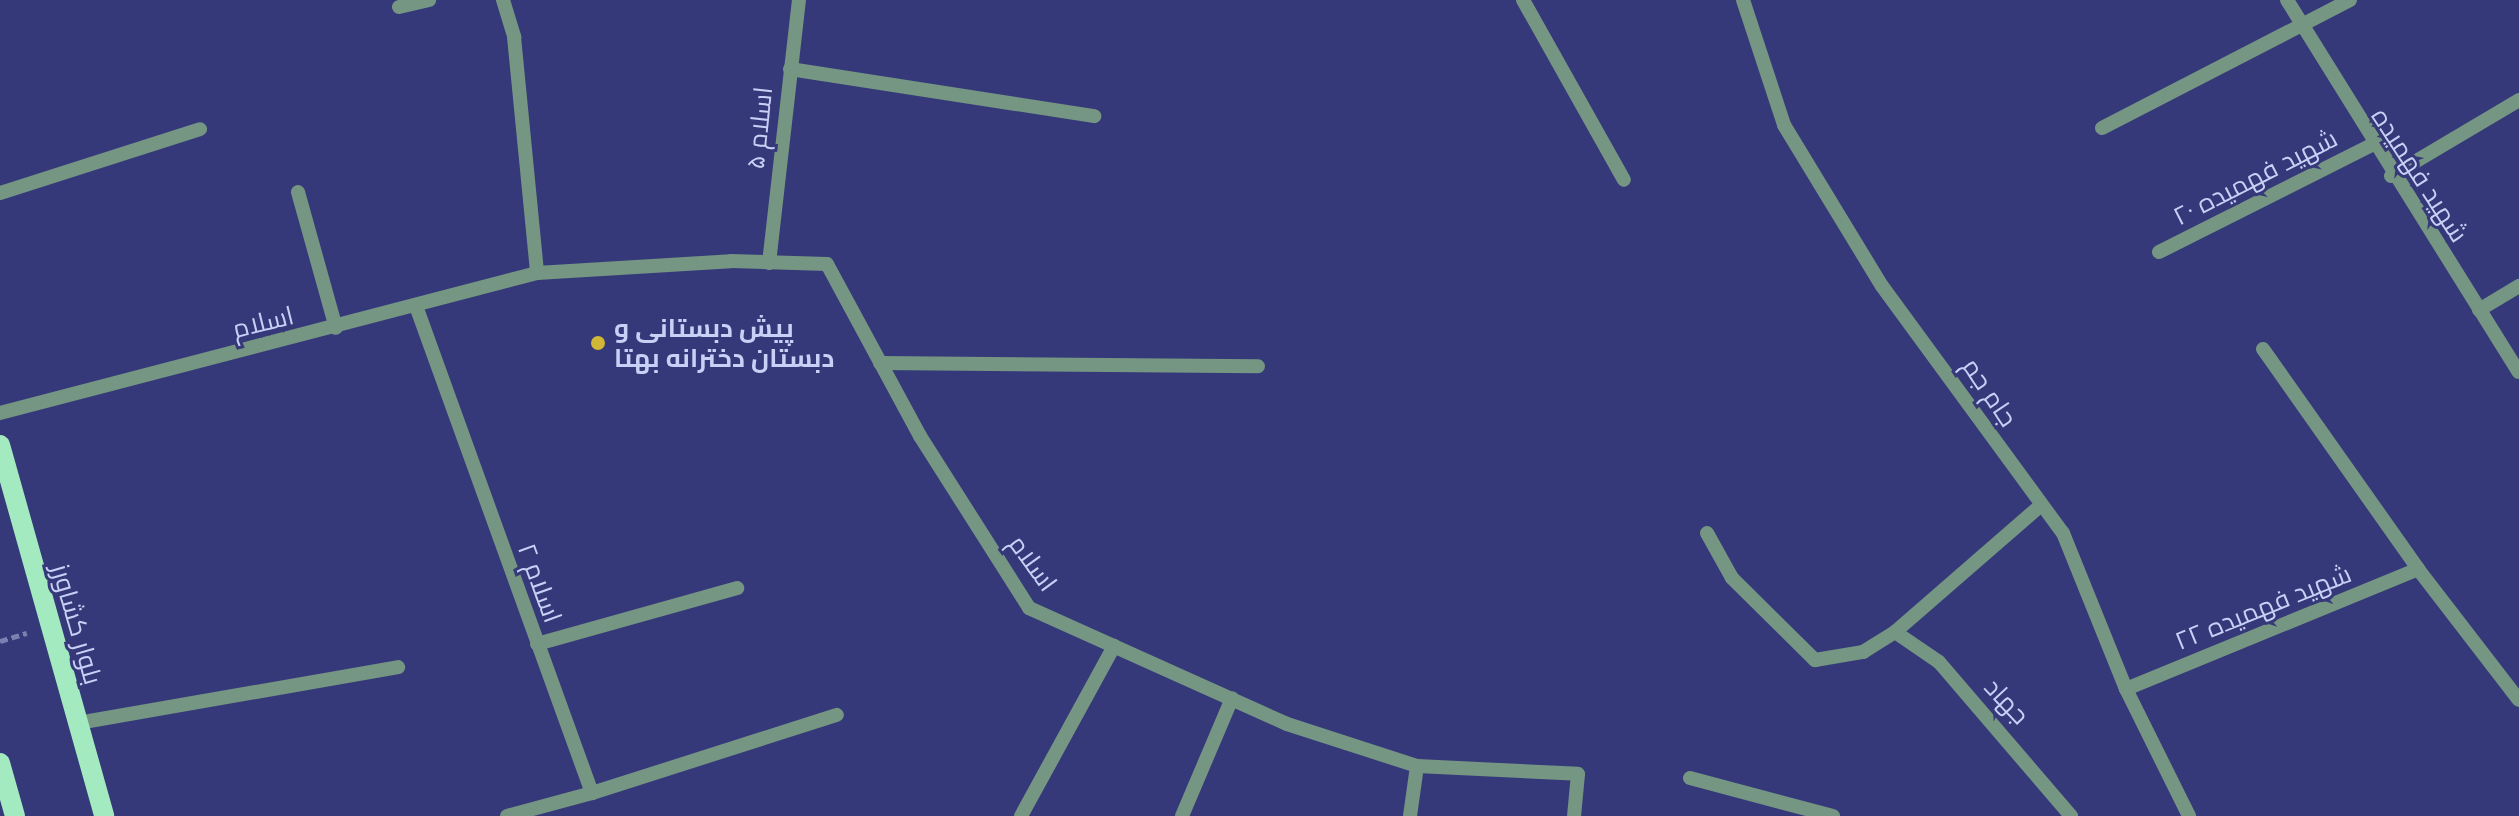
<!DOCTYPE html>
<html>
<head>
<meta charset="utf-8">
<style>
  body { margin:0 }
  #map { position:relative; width:2519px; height:816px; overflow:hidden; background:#363979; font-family:Merriweather,Cairo,serif }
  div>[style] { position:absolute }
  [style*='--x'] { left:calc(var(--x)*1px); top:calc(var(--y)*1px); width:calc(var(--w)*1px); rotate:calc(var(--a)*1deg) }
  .path>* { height:5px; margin-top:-2.5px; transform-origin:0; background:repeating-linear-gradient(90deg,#7b80b3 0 8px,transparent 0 12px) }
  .minor>* { height:14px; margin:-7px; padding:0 7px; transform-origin:7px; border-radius:7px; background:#759682 }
  .major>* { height:20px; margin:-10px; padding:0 10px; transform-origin:10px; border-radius:10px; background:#a3eac0 }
  .dots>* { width:22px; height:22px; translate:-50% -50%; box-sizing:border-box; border:4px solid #363979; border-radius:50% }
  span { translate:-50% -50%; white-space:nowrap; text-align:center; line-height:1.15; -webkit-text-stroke:6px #363979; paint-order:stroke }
  .street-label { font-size:26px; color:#c9d0f6 }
  .poi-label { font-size:26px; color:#c9d0f6; font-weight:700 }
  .left { translate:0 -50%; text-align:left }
</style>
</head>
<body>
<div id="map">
  <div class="path">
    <div style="--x:0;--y:641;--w:28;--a:-17"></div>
  </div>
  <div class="minor">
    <div style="--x:503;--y:0;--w:39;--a:73"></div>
    <div style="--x:514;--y:37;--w:237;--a:84.4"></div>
    <div style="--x:1523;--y:0;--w:206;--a:60.7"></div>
    <div style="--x:1743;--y:0;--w:132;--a:71.8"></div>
    <div style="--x:1784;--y:125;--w:188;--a:58.7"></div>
    <div style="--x:1882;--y:286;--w:306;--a:53.8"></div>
    <div style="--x:2063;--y:533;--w:168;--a:68"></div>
    <div style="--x:2126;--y:689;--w:142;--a:63.6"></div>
    <div style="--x:2287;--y:0;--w:438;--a:58.1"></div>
    <div style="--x:399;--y:7;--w:31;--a:-13"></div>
    <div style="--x:790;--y:69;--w:308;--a:8.8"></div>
    <div style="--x:2102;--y:128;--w:279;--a:-27.3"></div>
    <div style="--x:2391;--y:176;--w:149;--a:-30.7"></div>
    <div style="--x:298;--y:192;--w:141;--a:74.4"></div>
    <div style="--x:0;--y:193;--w:210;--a:-17.7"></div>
    <div style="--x:2159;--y:252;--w:238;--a:-26.7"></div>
    <div style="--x:769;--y:263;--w:265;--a:-83.5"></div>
    <div style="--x:416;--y:306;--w:518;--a:70.13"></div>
    <div style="--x:592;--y:793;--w:88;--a:164.9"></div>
    <div style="--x:2479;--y:310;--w:47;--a:-31"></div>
    <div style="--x:2263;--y:349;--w:269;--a:54.8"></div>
    <div style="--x:880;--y:363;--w:378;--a:0.5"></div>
    <div style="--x:0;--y:413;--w:555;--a:-14.61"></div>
    <div style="--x:537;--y:273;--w:194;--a:-3.5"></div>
    <div style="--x:731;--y:261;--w:96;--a:1.8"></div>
    <div style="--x:827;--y:264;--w:196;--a:61.6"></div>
    <div style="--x:920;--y:436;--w:204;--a:57.6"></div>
    <div style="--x:1029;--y:608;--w:283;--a:24.2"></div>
    <div style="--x:1287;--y:724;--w:137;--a:17.9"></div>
    <div style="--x:1417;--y:766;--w:161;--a:2.8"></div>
    <div style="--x:1578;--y:774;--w:42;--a:95.4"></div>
    <div style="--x:1707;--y:533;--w:51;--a:60.9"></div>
    <div style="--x:1732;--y:578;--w:117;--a:44.7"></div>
    <div style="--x:1815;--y:660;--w:49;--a:-9.5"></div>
    <div style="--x:1863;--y:652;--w:38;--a:-32"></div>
    <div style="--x:1895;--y:632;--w:53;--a:34.3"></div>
    <div style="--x:1939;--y:662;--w:203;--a:49.4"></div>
    <div style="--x:1895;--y:632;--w:194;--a:-41"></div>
    <div style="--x:537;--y:644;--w:208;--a:-15.6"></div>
    <div style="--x:2126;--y:689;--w:316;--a:-22.3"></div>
    <div style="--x:2418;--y:569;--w:165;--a:52.4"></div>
    <div style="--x:78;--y:723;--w:325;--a:-9.9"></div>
    <div style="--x:1690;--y:778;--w:148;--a:14.9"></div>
    <div style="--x:592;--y:793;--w:257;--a:-17.7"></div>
    <div style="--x:1021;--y:816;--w:194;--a:-61.3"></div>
    <div style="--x:1182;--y:816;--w:128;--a:-67"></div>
    <div style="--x:1410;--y:816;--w:50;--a:-82"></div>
  </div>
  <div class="major">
    <div style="--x:0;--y:445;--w:385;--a:74.3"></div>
    <div style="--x:0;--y:763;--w:55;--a:74.2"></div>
  </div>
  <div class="dots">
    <div style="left:598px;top:343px;background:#d0b736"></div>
  </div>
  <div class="street-label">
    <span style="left:759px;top:128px;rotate:-84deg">اسلام ۵</span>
    <span style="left:2420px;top:175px;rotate:57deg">شهید فهمیده</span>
    <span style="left:2255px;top:177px;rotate:-27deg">شهید فهمیده ۲۰</span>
    <span style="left:263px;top:322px;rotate:-14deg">اسلام</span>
    <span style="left:1990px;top:392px;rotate:56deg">جام جم</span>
    <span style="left:1033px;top:563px;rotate:54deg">اسلام</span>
    <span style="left:540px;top:583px;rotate:70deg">اسلام ۲</span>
    <span style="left:2263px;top:607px;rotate:-22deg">شهید فهمیده ۲۲</span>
    <span style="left:77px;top:624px;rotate:74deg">بلوار کشاورز</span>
    <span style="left:2007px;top:701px;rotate:47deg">جهاد</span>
  </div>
  <div class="poi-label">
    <span class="left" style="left:614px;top:343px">پیش دبستانی و<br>دبستان دخترانه بهتا</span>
  </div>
</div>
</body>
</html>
